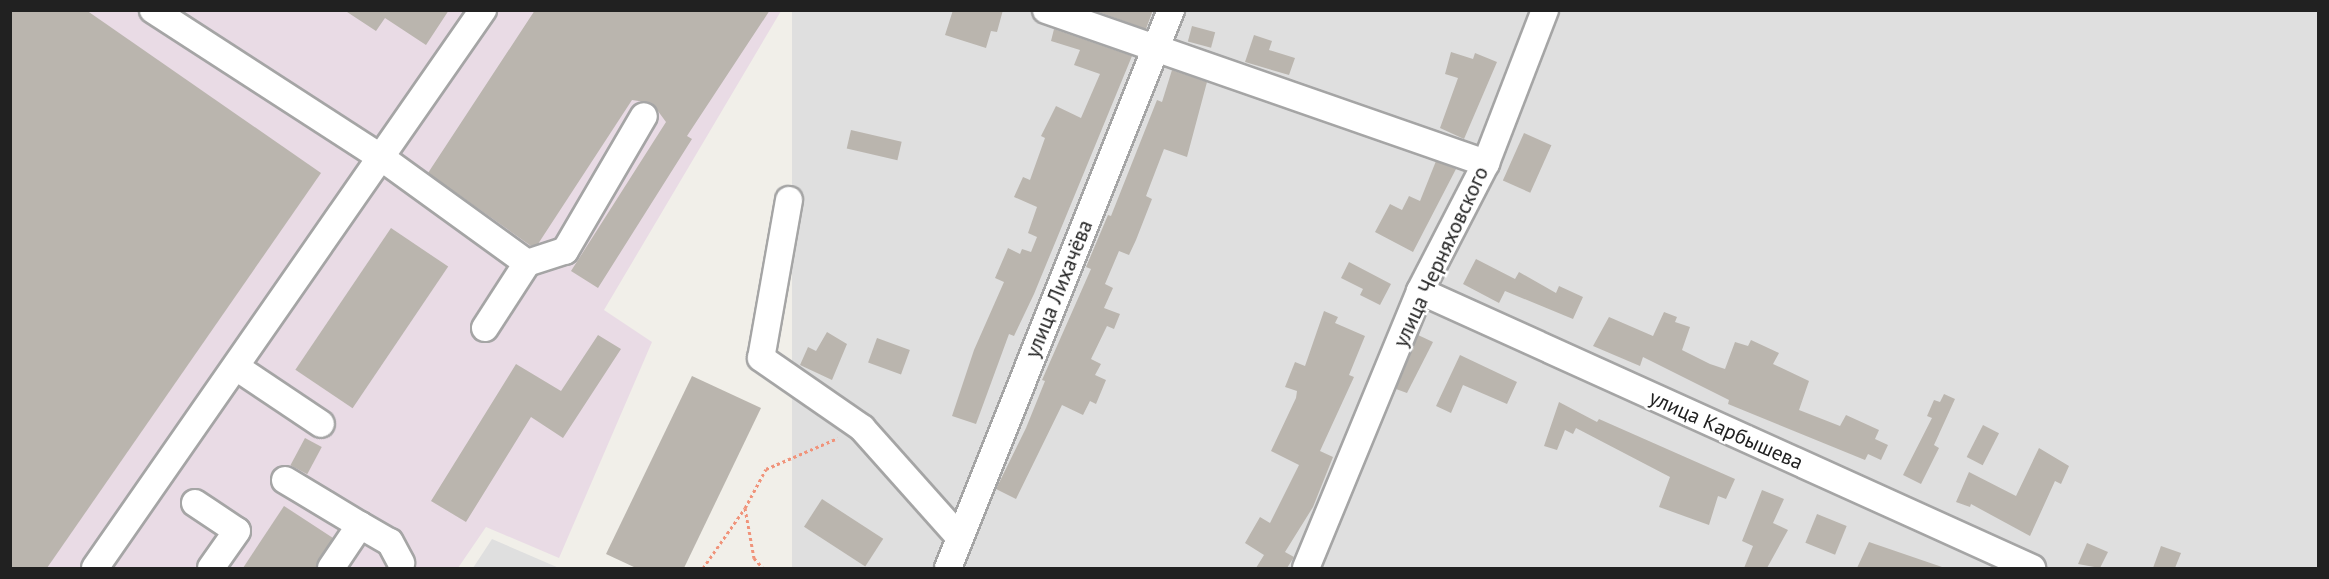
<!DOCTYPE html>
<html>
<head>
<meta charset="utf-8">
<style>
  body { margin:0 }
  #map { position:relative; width:2329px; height:579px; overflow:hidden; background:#f1efe9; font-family:"PT Sans",sans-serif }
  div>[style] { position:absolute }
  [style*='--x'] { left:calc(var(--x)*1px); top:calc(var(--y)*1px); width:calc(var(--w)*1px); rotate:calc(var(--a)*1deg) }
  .residential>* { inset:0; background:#dfdfdf; transform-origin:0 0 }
  .industrial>* { inset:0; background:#e9dbe5 }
  .building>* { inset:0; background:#bab5ae; transform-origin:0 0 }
  .path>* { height:3px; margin-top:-1.5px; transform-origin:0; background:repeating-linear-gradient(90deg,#f0937a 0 3px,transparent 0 6px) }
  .roads { filter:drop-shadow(2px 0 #a5a5a5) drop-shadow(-2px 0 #a5a5a5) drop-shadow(0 2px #a5a5a5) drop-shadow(0 -2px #a5a5a5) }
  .minor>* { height:26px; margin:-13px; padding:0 13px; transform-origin:13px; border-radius:13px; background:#fff }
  span { translate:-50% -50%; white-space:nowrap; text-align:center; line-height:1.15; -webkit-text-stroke:5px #fff; paint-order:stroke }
  .street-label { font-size:21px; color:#212121 }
  .frame { position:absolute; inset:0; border:12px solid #212121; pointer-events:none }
</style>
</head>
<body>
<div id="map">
  <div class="residential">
    <div style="left:792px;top:11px;width:1526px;height:601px"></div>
    <div style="clip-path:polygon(492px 539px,559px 568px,473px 568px)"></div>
  </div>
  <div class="industrial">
    <div style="clip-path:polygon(10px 11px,781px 11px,604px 310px,652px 342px,559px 558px,486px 527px,458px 568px,11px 568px)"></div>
  </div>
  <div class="building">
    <div style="clip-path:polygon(10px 10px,86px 10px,321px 173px,47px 568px,10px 568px)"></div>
    <div style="clip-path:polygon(344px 10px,449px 10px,426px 45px,385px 18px,376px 31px)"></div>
    <div style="clip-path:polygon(535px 10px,770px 10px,687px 136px,692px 139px,598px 288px,571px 271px,666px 122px,652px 103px,632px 100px,538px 244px,531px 246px,428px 173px)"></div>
    <div style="clip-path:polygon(953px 10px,1003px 10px,997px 32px,991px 31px,986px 48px,945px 35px)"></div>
    <div style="clip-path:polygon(1093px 10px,1153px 10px,1146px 29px)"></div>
    <div style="left:1192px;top:26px;width:24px;height:16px;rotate:15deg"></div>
    <div style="clip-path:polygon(1054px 29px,1132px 56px,1034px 294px,1014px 336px,1009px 334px,976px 424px,952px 416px,974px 350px,1004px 282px,995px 278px,1008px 248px,1020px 254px,1022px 249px,1031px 252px,1037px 237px,1028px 233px,1037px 207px,1014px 197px,1023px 177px,1030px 180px,1045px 138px,1041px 136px,1056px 106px,1081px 118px,1100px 74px,1074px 65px,1080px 50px,1051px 41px)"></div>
    <div style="clip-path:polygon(1254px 35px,1272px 41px,1269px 50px,1295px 58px,1289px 75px,1245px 62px)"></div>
    <div style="clip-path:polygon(1451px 52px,1473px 59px,1475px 53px,1497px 62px,1464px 139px,1440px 128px,1458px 78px,1445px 74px)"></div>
    <div style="clip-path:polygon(1172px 70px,1207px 82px,1187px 157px,1164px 149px,1146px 196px,1152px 199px,1136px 240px,1129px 255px,1119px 251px,1105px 284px,1113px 288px,1104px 308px,1120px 314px,1114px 329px,1107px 326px,1091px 359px,1101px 364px,1095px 375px,1106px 380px,1096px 404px,1090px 401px,1083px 415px,1062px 405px,1016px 499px,996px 489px,1026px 428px,1045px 381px,1042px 380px,1091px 269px,1086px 267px,1108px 215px,1111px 216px,1157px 100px,1162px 102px)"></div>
    <div style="left:851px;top:130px;width:52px;height:19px;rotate:13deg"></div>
    <div style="left:1524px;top:133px;width:30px;height:52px;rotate:24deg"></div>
    <div style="clip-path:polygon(1436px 161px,1456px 169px,1413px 252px,1375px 232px,1390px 204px,1402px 210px,1409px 196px,1420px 201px)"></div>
    <div style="left:391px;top:228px;width:69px;height:171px;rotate:34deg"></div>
    <div style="clip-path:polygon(1476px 259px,1515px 279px,1519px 272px,1556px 293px,1559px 286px,1583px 297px,1573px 319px,1505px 291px,1499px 303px,1463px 284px)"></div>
    <div style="clip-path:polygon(1349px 262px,1391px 284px,1380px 305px,1360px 295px,1363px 289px,1341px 278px)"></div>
    <div style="clip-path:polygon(1324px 311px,1338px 317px,1335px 323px,1365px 336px,1349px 375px,1354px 377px,1320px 451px,1333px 457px,1313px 507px,1285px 552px,1294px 557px,1287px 568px,1256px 568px,1264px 555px,1245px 543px,1260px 517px,1270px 523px,1299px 465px,1271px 451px,1296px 398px,1297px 391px,1285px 387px,1295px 362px,1305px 366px)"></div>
    <div style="clip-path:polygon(1664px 312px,1677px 317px,1675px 322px,1690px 327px,1682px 350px,1710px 364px,1725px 369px,1735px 342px,1748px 346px,1751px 340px,1779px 353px,1773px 364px,1809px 381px,1799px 410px,1840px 426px,1846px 415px,1879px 430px,1875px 439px,1888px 445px,1881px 460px,1868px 454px,1865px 460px,1728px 404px,1729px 400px,1643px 357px,1640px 366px,1593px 346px,1609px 317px,1653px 336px)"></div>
    <div style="clip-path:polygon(827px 332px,847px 344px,832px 380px,800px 365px,808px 347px,816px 351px)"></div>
    <div style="clip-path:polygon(598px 335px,621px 349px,563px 438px,531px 417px,466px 522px,431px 501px,516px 364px,561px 391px)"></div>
    <div style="clip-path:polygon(1418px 335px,1433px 342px,1407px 393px,1396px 389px)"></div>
    <div style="left:877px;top:338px;width:35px;height:26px;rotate:20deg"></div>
    <div style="clip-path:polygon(1460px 355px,1517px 382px,1507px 404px,1463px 385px,1451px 413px,1436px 406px)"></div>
    <div style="clip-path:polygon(692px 376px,761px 408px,684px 568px,636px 568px,606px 554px)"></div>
    <div style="clip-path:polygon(1944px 394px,1955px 399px,1934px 445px,1939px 448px,1921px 484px,1903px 475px,1932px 418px,1927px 416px,1934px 400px,1940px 402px)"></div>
    <div style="clip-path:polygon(1559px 402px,1597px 422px,1599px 419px,1735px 479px,1726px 499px,1718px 496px,1709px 525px,1659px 507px,1670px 477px,1576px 428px,1573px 434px,1565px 430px,1557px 450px,1544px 446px)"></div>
    <div style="left:1983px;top:425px;width:18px;height:36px;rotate:27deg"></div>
    <div style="left:305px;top:438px;width:19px;height:31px;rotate:28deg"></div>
    <div style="clip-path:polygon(2039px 448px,2069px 466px,2061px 484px,2055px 481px,2030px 536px,1971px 504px,1970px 507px,1956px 502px,1969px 472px,2016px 496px)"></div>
    <div style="clip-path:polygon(1762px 490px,1784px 499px,1773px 523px,1788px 530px,1767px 568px,1744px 568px,1753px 546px,1742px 541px)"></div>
    <div style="left:822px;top:499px;width:73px;height:33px;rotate:33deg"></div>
    <div style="clip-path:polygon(284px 506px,333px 538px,316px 568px,243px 568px)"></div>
    <div style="left:1817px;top:514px;width:32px;height:31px;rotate:22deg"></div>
    <div style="clip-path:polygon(1869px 542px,1942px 567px,1941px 568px,1857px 568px)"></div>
    <div style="clip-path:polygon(2087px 543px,2108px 552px,2100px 568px,2078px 564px)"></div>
    <div style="clip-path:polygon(2161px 546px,2181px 553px,2175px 568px,2153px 568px)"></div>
  </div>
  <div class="path">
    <div style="--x:745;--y:508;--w:51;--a:79.8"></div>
    <div style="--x:754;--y:558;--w:13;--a:48"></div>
    <div style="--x:703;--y:568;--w:73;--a:-55"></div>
    <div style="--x:745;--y:508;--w:44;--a:-61.7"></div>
    <div style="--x:766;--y:469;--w:78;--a:-23.3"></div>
  </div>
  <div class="roads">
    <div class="minor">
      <div style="--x:153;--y:10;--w:273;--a:32.9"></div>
      <div style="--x:382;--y:158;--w:179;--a:35.9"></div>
      <div style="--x:1046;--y:10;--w:466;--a:19.2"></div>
      <div style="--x:789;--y:200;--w:160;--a:100"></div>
      <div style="--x:761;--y:358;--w:123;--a:34.7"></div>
      <div style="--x:862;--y:428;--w:146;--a:48.3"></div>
      <div style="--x:1420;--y:291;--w:672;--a:24.35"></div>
      <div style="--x:485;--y:328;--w:77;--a:-57.1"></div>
      <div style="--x:527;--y:263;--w:40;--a:-18"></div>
      <div style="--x:565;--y:251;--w:156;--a:-59.7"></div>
      <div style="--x:236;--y:367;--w:102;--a:33.8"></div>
      <div style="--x:285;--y:480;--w:87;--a:31"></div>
      <div style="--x:360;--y:525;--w:52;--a:124"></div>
      <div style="--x:195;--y:503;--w:50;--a:33.7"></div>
      <div style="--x:237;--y:531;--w:45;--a:125.1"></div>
      <div style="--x:360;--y:525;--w:34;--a:30"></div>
      <div style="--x:390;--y:542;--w:24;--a:62"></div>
      <div style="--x:95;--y:568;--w:680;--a:-55.19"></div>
      <div style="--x:948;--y:568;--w:601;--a:-68.22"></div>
      <div style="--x:1306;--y:568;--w:300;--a:-67.6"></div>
      <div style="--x:1420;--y:291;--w:144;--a:-62.7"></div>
      <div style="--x:1486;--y:163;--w:164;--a:-68.9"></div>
    </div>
  </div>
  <div class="street-label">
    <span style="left:1441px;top:257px;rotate:-65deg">улица Черняховского</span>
    <span style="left:1059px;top:289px;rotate:-68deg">улица Лихачёва</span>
    <span style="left:1726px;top:430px;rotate:24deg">улица Карбышева</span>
  </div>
  <div class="frame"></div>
</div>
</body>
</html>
